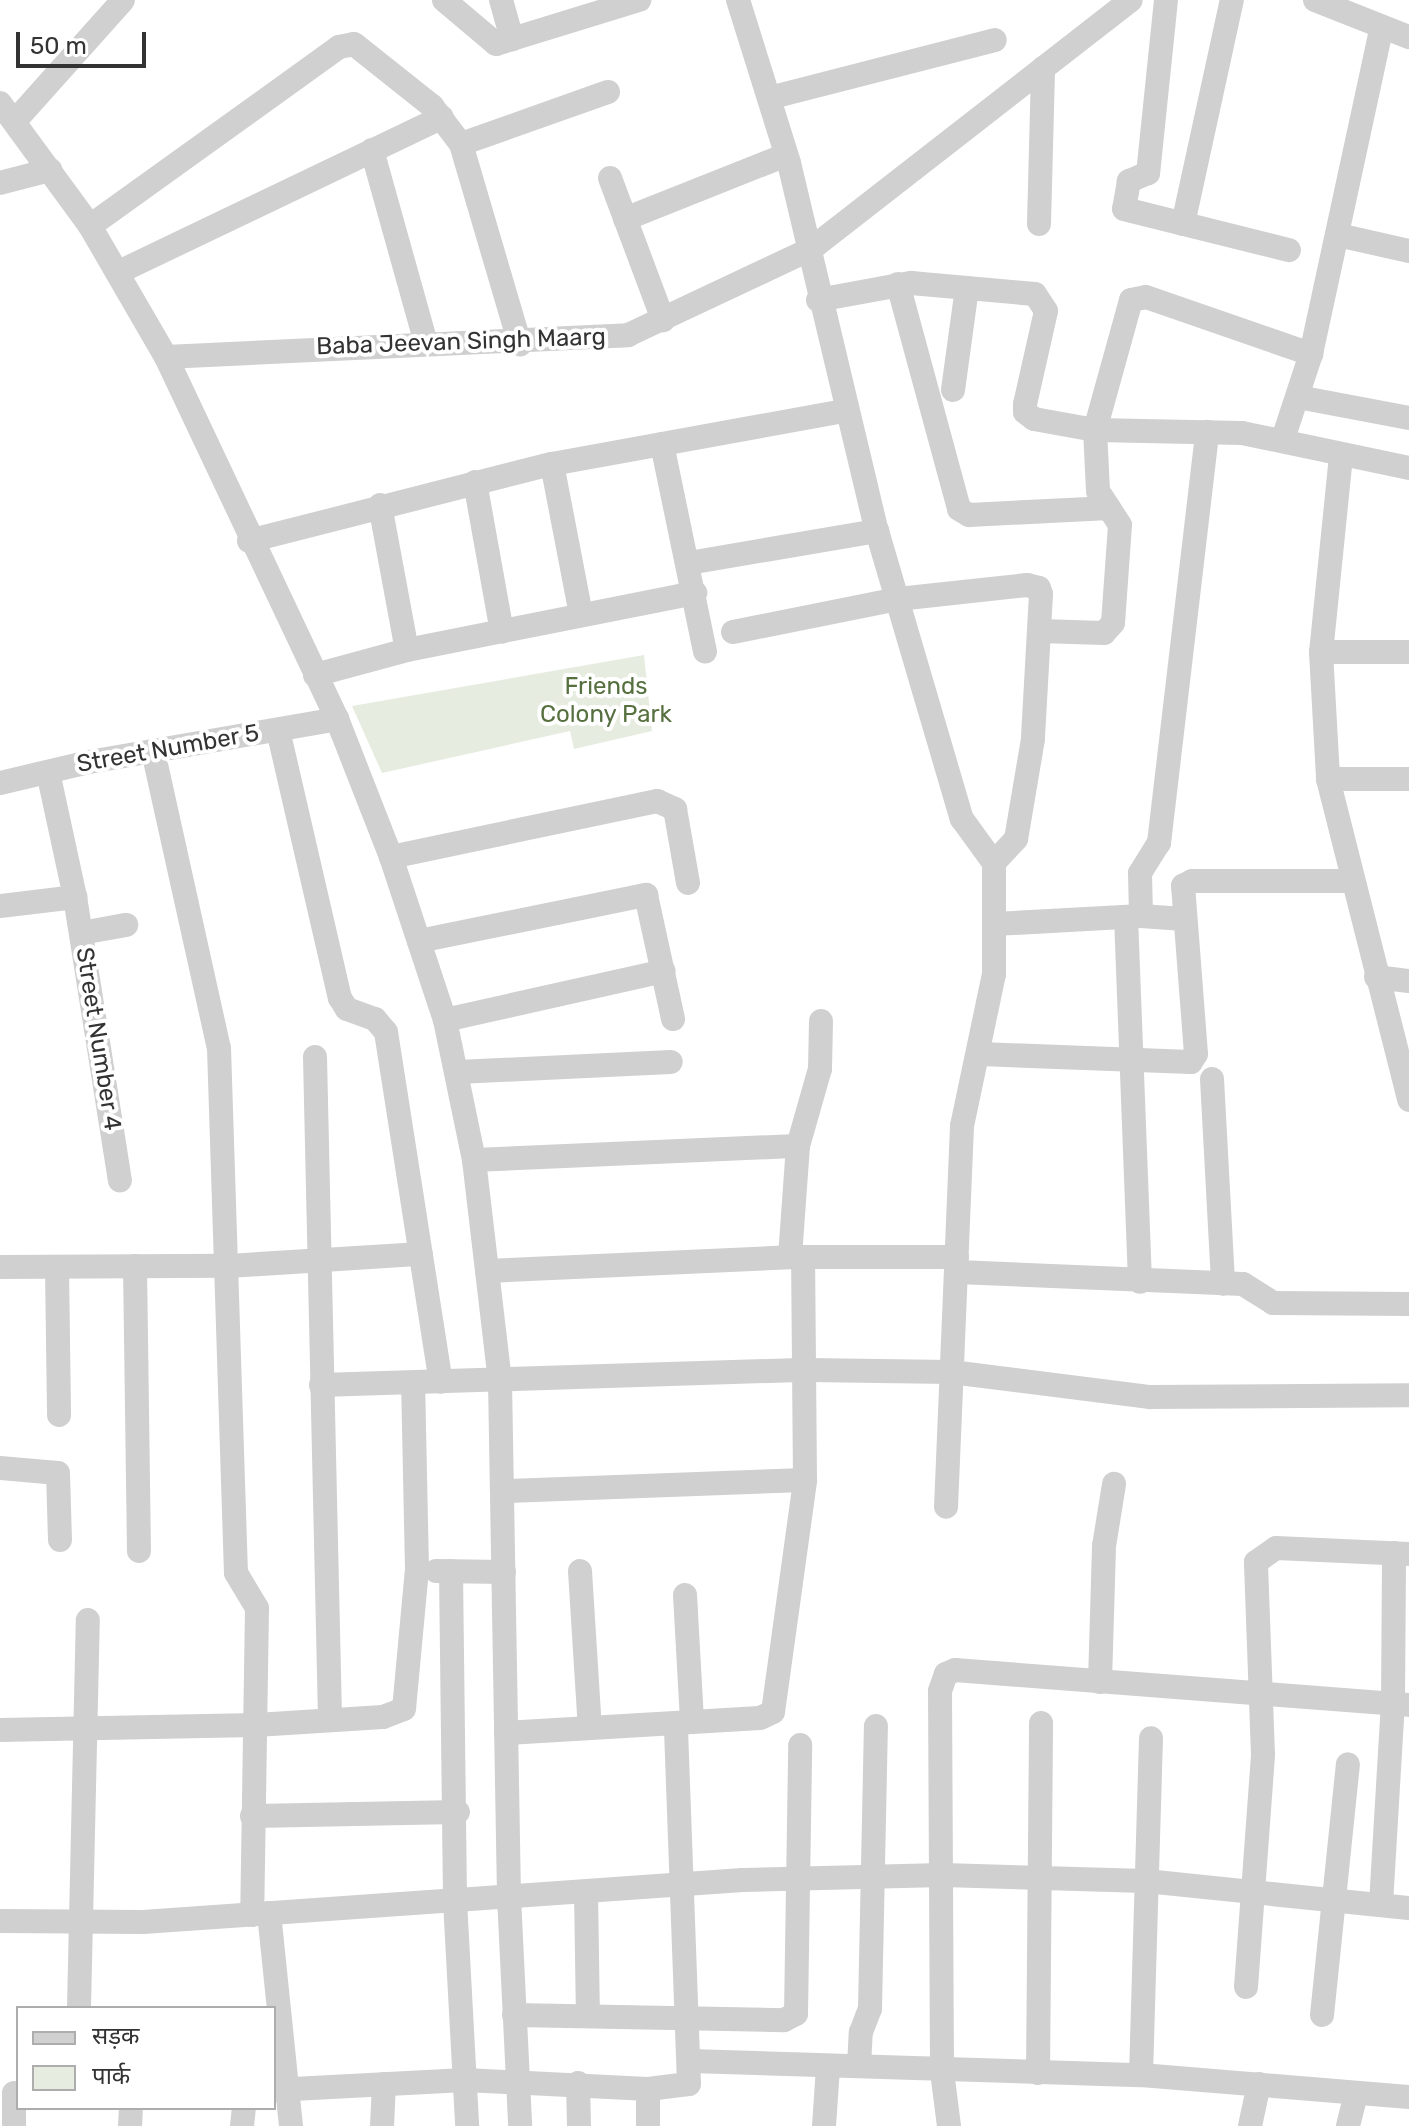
<!DOCTYPE html>
<html>
<head>
<meta charset="utf-8">
<style>
  body { margin:0 }
  #map { position:relative; width:1409px; height:2126px; overflow:hidden; background:#fff; font-family:Rubik,"Noto Sans Devanagari",sans-serif }
  div>[style] { position:absolute }
  [style*='--x'] { left:calc(var(--x)*1px); top:calc(var(--y)*1px); width:calc(var(--w)*1px); rotate:calc(var(--a)*1deg) }
  .green>* { inset:0; background:#e6ecdf }
  .minor>* { height:24px; margin:-12px; padding:0 12px; transform-origin:12px; border-radius:12px; background:#d0d0d0 }
  span { translate:-50% -50%; white-space:nowrap; text-align:center; line-height:1.15; -webkit-text-stroke:8px #fff; paint-order:stroke }
  .street-label { font-size:24px; color:#333 }
  .park-label { font-size:24px; color:#56703f }
  .legend { position:absolute; left:16px; top:2006px; width:260px; height:104px; box-sizing:border-box; background:#fff; border:2px solid #adadad; margin:0; padding:10px 14px; list-style:none; font-size:24px; color:#333 }
  .legend li { display:flex; align-items:center; gap:16px; height:40px }
  .legend b { width:40px; border:2px solid #adadad }
  .scale { position:absolute; left:16px; top:32px; width:130px; height:36px; box-sizing:border-box; border:4px solid #333; border-top:0; padding-left:10px; font-size:24px; line-height:28px; white-space:nowrap; color:#333; -webkit-text-stroke:6px #fff; paint-order:stroke }
</style>
</head>
<body>
<div id="map">
  <div class="green">
    <div style="clip-path:polygon(644px 655px,652px 731px,574px 749px,570px 731px,382px 773px,352px 706px)"></div>
  </div>
  <div class="minor">
    <div style="--x:444;--y:0;--w:68;--a:40.2"></div>
    <div style="--x:496;--y:44;--w:150;--a:-17.1"></div>
    <div style="--x:501;--y:0;--w:41;--a:74.2"></div>
    <div style="--x:738;--y:0;--w:171;--a:72.6"></div>
    <div style="--x:789;--y:163;--w:378;--a:76.6"></div>
    <div style="--x:877;--y:531;--w:300;--a:73.6"></div>
    <div style="--x:962;--y:819;--w:54;--a:54"></div>
    <div style="--x:1166;--y:0;--w:174;--a:95.9"></div>
    <div style="--x:1148;--y:173;--w:21;--a:157"></div>
    <div style="--x:1129;--y:181;--w:28;--a:100"></div>
    <div style="--x:1124;--y:209;--w:170;--a:14"></div>
    <div style="--x:1315;--y:0;--w:101;--a:21.5"></div>
    <div style="--x:769;--y:98;--w:233;--a:-14.4"></div>
    <div style="--x:0;--y:103;--w:152;--a:53.8"></div>
    <div style="--x:90;--y:226;--w:151;--a:59.9"></div>
    <div style="--x:166;--y:357;--w:400;--a:64.7"></div>
    <div style="--x:337;--y:719;--w:148;--a:68.6"></div>
    <div style="--x:391;--y:857;--w:172;--a:71.7"></div>
    <div style="--x:445;--y:1020;--w:143;--a:78.3"></div>
    <div style="--x:474;--y:1160;--w:223;--a:83.3"></div>
    <div style="--x:500;--y:1381;--w:516;--a:89"></div>
    <div style="--x:509;--y:1897;--w:229;--a:87.2"></div>
    <div style="--x:15;--y:121;--w:162;--a:-48.2"></div>
    <div style="--x:461;--y:144;--w:156;--a:-19.5"></div>
    <div style="--x:372;--y:150;--w:201;--a:74.4"></div>
    <div style="--x:610;--y:178;--w:152;--a:69.5"></div>
    <div style="--x:0;--y:183;--w:52;--a:-14.6"></div>
    <div style="--x:625;--y:219;--w:173;--a:-21.7"></div>
    <div style="--x:1039;--y:224;--w:156;--a:-88.5"></div>
    <div style="--x:1183;--y:224;--w:229;--a:-77.7"></div>
    <div style="--x:90;--y:226;--w:307;--a:-35.7"></div>
    <div style="--x:339;--y:47;--w:15;--a:-11"></div>
    <div style="--x:354;--y:44;--w:100;--a:38.5"></div>
    <div style="--x:432;--y:106;--w:48;--a:52.7"></div>
    <div style="--x:461;--y:144;--w:209;--a:73.6"></div>
    <div style="--x:1338;--y:235;--w:73;--a:12.7"></div>
    <div style="--x:119;--y:272;--w:358;--a:-25.6"></div>
    <div style="--x:898;--y:284;--w:233;--a:74.8"></div>
    <div style="--x:959;--y:509;--w:12;--a:31"></div>
    <div style="--x:969;--y:515;--w:140;--a:-2.9"></div>
    <div style="--x:818;--y:300;--w:95;--a:-10.4"></div>
    <div style="--x:911;--y:283;--w:124;--a:5.1"></div>
    <div style="--x:1035;--y:294;--w:20;--a:57"></div>
    <div style="--x:1046;--y:311;--w:95;--a:102.7"></div>
    <div style="--x:1025;--y:404;--w:8;--a:90"></div>
    <div style="--x:1025;--y:412;--w:11;--a:38"></div>
    <div style="--x:1034;--y:419;--w:62;--a:10.2"></div>
    <div style="--x:1095;--y:430;--w:147;--a:1.2"></div>
    <div style="--x:1242;--y:433;--w:171;--a:11.8"></div>
    <div style="--x:166;--y:357;--w:463;--a:-2.7"></div>
    <div style="--x:628;--y:335;--w:202;--a:-25.2"></div>
    <div style="--x:811;--y:249;--w:405;--a:-37.9"></div>
    <div style="--x:953;--y:390;--w:103;--a:-82.2"></div>
    <div style="--x:1298;--y:397;--w:113;--a:10.7"></div>
    <div style="--x:1283;--y:439;--w:89;--a:-71.8"></div>
    <div style="--x:1311;--y:354;--w:332;--a:-77.8"></div>
    <div style="--x:662;--y:444;--w:212;--a:78.3"></div>
    <div style="--x:1341;--y:456;--w:197;--a:95.8"></div>
    <div style="--x:1321;--y:652;--w:127;--a:86.8"></div>
    <div style="--x:1328;--y:779;--w:331;--a:75.8"></div>
    <div style="--x:552;--y:464;--w:154;--a:79.1"></div>
    <div style="--x:475;--y:482;--w:152;--a:79.8"></div>
    <div style="--x:380;--y:505;--w:147;--a:79.5"></div>
    <div style="--x:249;--y:541;--w:313;--a:-14.3"></div>
    <div style="--x:552;--y:464;--w:298;--a:-10.3"></div>
    <div style="--x:689;--y:563;--w:191;--a:-9.7"></div>
    <div style="--x:1040;--y:631;--w:64;--a:1.8"></div>
    <div style="--x:1104;--y:633;--w:13;--a:-48"></div>
    <div style="--x:1113;--y:623;--w:98;--a:-85.9"></div>
    <div style="--x:1120;--y:525;--w:40;--a:-122.9"></div>
    <div style="--x:1098;--y:491;--w:61;--a:-92.8"></div>
    <div style="--x:1095;--y:430;--w:135;--a:-74.5"></div>
    <div style="--x:1131;--y:300;--w:15;--a:-11"></div>
    <div style="--x:1146;--y:297;--w:175;--a:19.1"></div>
    <div style="--x:733;--y:632;--w:168;--a:-11.3"></div>
    <div style="--x:898;--y:599;--w:130;--a:-6.2"></div>
    <div style="--x:1027;--y:585;--w:12;--a:14"></div>
    <div style="--x:1039;--y:588;--w:6;--a:72"></div>
    <div style="--x:1041;--y:594;--w:145;--a:93.2"></div>
    <div style="--x:1033;--y:739;--w:101;--a:99.6"></div>
    <div style="--x:1016;--y:839;--w:33;--a:133"></div>
    <div style="--x:994;--y:863;--w:111;--a:90"></div>
    <div style="--x:994;--y:974;--w:155;--a:101.9"></div>
    <div style="--x:962;--y:1126;--w:381;--a:92.4"></div>
    <div style="--x:1321;--y:652;--w:88;--a:0"></div>
    <div style="--x:315;--y:675;--w:95;--a:-15.2"></div>
    <div style="--x:407;--y:650;--w:294;--a:-11.2"></div>
    <div style="--x:278;--y:730;--w:275;--a:77"></div>
    <div style="--x:340;--y:998;--w:13;--a:58"></div>
    <div style="--x:347;--y:1009;--w:30;--a:20"></div>
    <div style="--x:375;--y:1019;--w:17;--a:50"></div>
    <div style="--x:386;--y:1032;--w:354;--a:81.1"></div>
    <div style="--x:153;--y:751;--w:304;--a:77.5"></div>
    <div style="--x:219;--y:1048;--w:525;--a:88.15"></div>
    <div style="--x:236;--y:1573;--w:41;--a:59"></div>
    <div style="--x:257;--y:1608;--w:307;--a:90.9"></div>
    <div style="--x:48;--y:772;--w:128;--a:77.8"></div>
    <div style="--x:75;--y:897;--w:287;--a:81"></div>
    <div style="--x:1328;--y:779;--w:81;--a:0"></div>
    <div style="--x:0;--y:783;--w:91;--a:-13.3"></div>
    <div style="--x:89;--y:762;--w:252;--a:-9.8"></div>
    <div style="--x:391;--y:857;--w:272;--a:-11.9"></div>
    <div style="--x:657;--y:801;--w:20;--a:24"></div>
    <div style="--x:675;--y:809;--w:75;--a:80"></div>
    <div style="--x:0;--y:906;--w:76;--a:-6.8"></div>
    <div style="--x:1141;--y:916;--w:43;--a:-91.3"></div>
    <div style="--x:1140;--y:873;--w:36;--a:-58"></div>
    <div style="--x:1159;--y:843;--w:414;--a:-83.3"></div>
    <div style="--x:1126;--y:917;--w:365;--a:87.8"></div>
    <div style="--x:995;--y:924;--w:146;--a:-3.1"></div>
    <div style="--x:1141;--y:916;--w:43;--a:4"></div>
    <div style="--x:81;--y:933;--w:46;--a:-10.1"></div>
    <div style="--x:419;--y:941;--w:232;--a:-11.5"></div>
    <div style="--x:646;--y:895;--w:127;--a:77.7"></div>
    <div style="--x:1376;--y:977;--w:33;--a:7"></div>
    <div style="--x:445;--y:1020;--w:224;--a:-12.6"></div>
    <div style="--x:980;--y:1054;--w:211;--a:2.2"></div>
    <div style="--x:1191;--y:1062;--w:9;--a:-58"></div>
    <div style="--x:1196;--y:1054;--w:169;--a:-94.4"></div>
    <div style="--x:1183;--y:886;--w:10;--a:-29"></div>
    <div style="--x:1192;--y:881;--w:158;--a:0"></div>
    <div style="--x:315;--y:1057;--w:663;--a:88.7"></div>
    <div style="--x:458;--y:1072;--w:213;--a:-2.7"></div>
    <div style="--x:1212;--y:1079;--w:205;--a:86.9"></div>
    <div style="--x:474;--y:1160;--w:324;--a:-2.5"></div>
    <div style="--x:790;--y:1257;--w:111;--a:-85.9"></div>
    <div style="--x:798;--y:1146;--w:80;--a:-74.1"></div>
    <div style="--x:820;--y:1069;--w:48;--a:-88.8"></div>
    <div style="--x:135;--y:1266;--w:285;--a:89.2"></div>
    <div style="--x:0;--y:1267;--w:228;--a:-0.3"></div>
    <div style="--x:228;--y:1266;--w:193;--a:-3.6"></div>
    <div style="--x:57;--y:1268;--w:147;--a:89.2"></div>
    <div style="--x:487;--y:1271;--w:303;--a:-2.6"></div>
    <div style="--x:790;--y:1257;--w:167;--a:0"></div>
    <div style="--x:957;--y:1272;--w:286;--a:2.4"></div>
    <div style="--x:1243;--y:1284;--w:36;--a:32"></div>
    <div style="--x:1273;--y:1303;--w:136;--a:0.4"></div>
    <div style="--x:321;--y:1385;--w:486;--a:-1.8"></div>
    <div style="--x:807;--y:1370;--w:144;--a:0.8"></div>
    <div style="--x:951;--y:1372;--w:201;--a:7.2"></div>
    <div style="--x:1150;--y:1397;--w:259;--a:-0.4"></div>
    <div style="--x:0;--y:1468;--w:58;--a:4.9"></div>
    <div style="--x:58;--y:1473;--w:67;--a:88.3"></div>
    <div style="--x:505;--y:1491;--w:300;--a:-2.1"></div>
    <div style="--x:436;--y:1571;--w:68;--a:0.8"></div>
    <div style="--x:451;--y:1571;--w:330;--a:89.3"></div>
    <div style="--x:455;--y:1901;--w:225;--a:86.9"></div>
    <div style="--x:580;--y:1571;--w:157;--a:86.4"></div>
    <div style="--x:685;--y:1595;--w:127;--a:86.8"></div>
    <div style="--x:1100;--y:1682;--w:136;--a:-88.3"></div>
    <div style="--x:1104;--y:1546;--w:63;--a:-80.8"></div>
    <div style="--x:0;--y:1730;--w:256;--a:-1.1"></div>
    <div style="--x:256;--y:1725;--w:127;--a:-3.6"></div>
    <div style="--x:383;--y:1717;--w:22;--a:-21"></div>
    <div style="--x:404;--y:1709;--w:140;--a:-84.7"></div>
    <div style="--x:417;--y:1570;--w:187;--a:-91.2"></div>
    <div style="--x:506;--y:1733;--w:254;--a:-3.4"></div>
    <div style="--x:760;--y:1718;--w:14;--a:-25"></div>
    <div style="--x:773;--y:1712;--w:234;--a:-82.1"></div>
    <div style="--x:805;--y:1480;--w:223;--a:-90.5"></div>
    <div style="--x:252;--y:1816;--w:206;--a:-1.1"></div>
    <div style="--x:586;--y:1892;--w:123;--a:89.1"></div>
    <div style="--x:1381;--y:1904;--w:201;--a:-86.6"></div>
    <div style="--x:1393;--y:1703;--w:150;--a:-89.6"></div>
    <div style="--x:269;--y:1913;--w:214;--a:84.1"></div>
    <div style="--x:0;--y:1921;--w:143;--a:0.4"></div>
    <div style="--x:143;--y:1922;--w:601;--a:-4"></div>
    <div style="--x:743;--y:1880;--w:200;--a:-1.4"></div>
    <div style="--x:943;--y:1875;--w:203;--a:1.7"></div>
    <div style="--x:1146;--y:1881;--w:264;--a:5.9"></div>
    <div style="--x:1246;--y:1987;--w:233;--a:-85.8"></div>
    <div style="--x:1263;--y:1755;--w:193;--a:-92.1"></div>
    <div style="--x:1256;--y:1562;--w:24;--a:-35"></div>
    <div style="--x:1276;--y:1548;--w:133;--a:2.6"></div>
    <div style="--x:79;--y:2008;--w:388;--a:-88.7"></div>
    <div style="--x:514;--y:2015;--w:270;--a:1.1"></div>
    <div style="--x:784;--y:2020;--w:13;--a:-27"></div>
    <div style="--x:796;--y:2014;--w:269;--a:-89.1"></div>
    <div style="--x:1322;--y:2015;--w:252;--a:-84.1"></div>
    <div style="--x:690;--y:2061;--w:451;--a:1.8"></div>
    <div style="--x:1141;--y:2075;--w:269;--a:4.7"></div>
    <div style="--x:859;--y:2066;--w:34;--a:-87"></div>
    <div style="--x:861;--y:2032;--w:25;--a:-69"></div>
    <div style="--x:870;--y:2009;--w:283;--a:-88.8"></div>
    <div style="--x:1038;--y:2073;--w:350;--a:-89.5"></div>
    <div style="--x:1141;--y:2075;--w:337;--a:-88.3"></div>
    <div style="--x:578;--y:2083;--w:43;--a:88.7"></div>
    <div style="--x:274;--y:2090;--w:191;--a:-3"></div>
    <div style="--x:465;--y:2080;--w:183;--a:2.8"></div>
    <div style="--x:648;--y:2089;--w:41;--a:-7"></div>
    <div style="--x:689;--y:2084;--w:361;--a:-92.1"></div>
    <div style="--x:14;--y:2126;--w:33;--a:-90"></div>
    <div style="--x:130;--y:2126;--w:18;--a:-87"></div>
    <div style="--x:242;--y:2126;--w:18;--a:-84"></div>
    <div style="--x:382;--y:2126;--w:42;--a:-87.3"></div>
    <div style="--x:648;--y:2126;--w:37;--a:-90"></div>
    <div style="--x:824;--y:2126;--w:59;--a:-86.1"></div>
    <div style="--x:949;--y:2126;--w:55;--a:-97.3"></div>
    <div style="--x:942;--y:2071;--w:380;--a:-90.3"></div>
    <div style="--x:940;--y:1691;--w:18;--a:-71"></div>
    <div style="--x:946;--y:1674;--w:10;--a:-24"></div>
    <div style="--x:955;--y:1670;--w:455;--a:4.4"></div>
    <div style="--x:1250;--y:2126;--w:43;--a:-77.9"></div>
    <div style="--x:1348;--y:2126;--w:34;--a:-76"></div>
  </div>
  <div class="street-label">
    <span style="left:461px;top:342px;rotate:-2deg">Baba Jeevan Singh Maarg</span>
    <span style="left:168px;top:749px;rotate:-10deg">Street Number 5</span>
    <span style="left:98px;top:1039px;rotate:81deg">Street Number 4</span>
  </div>
  <div class="park-label">
    <span style="left:606px;top:701px">Friends<br>Colony Park</span>
  </div>
  <ul class="legend">
  <li><b style="height:10px;background:#d0d0d0"></b>सड़क</li>
  <li><b style="height:22px;background:#e6ecdf"></b>पार्क</li>
  </ul>
  <div class="scale">50 m</div>
</div>
</body>
</html>
